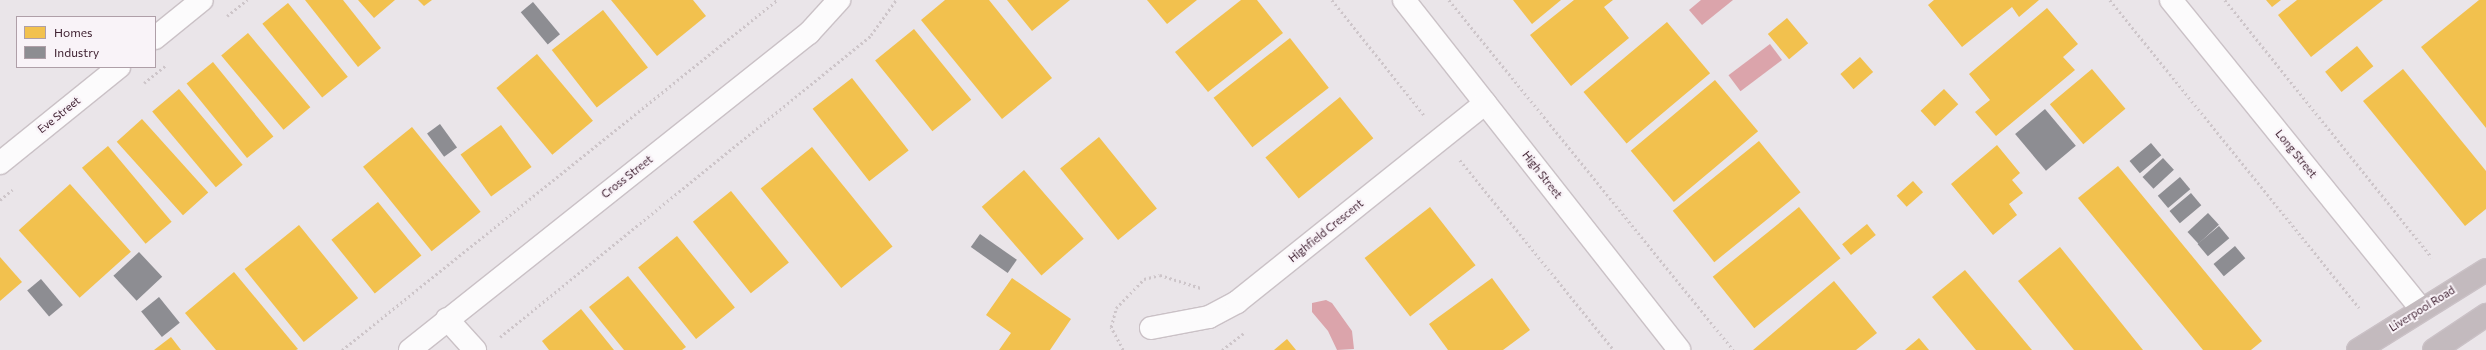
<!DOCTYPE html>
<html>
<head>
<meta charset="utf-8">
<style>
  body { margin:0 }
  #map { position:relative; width:2486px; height:350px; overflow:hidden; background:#eae5e9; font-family:Commissioner,sans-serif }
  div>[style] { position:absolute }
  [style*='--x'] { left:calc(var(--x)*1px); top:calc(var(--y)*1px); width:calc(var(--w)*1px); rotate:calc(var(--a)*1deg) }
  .water>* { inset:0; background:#dba4ab; transform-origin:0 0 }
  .homes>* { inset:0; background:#f2c14e; transform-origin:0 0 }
  .industry>* { inset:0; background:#8d8d92; transform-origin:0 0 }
  .path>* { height:2.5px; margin-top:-1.25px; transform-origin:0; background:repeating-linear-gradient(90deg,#cdc5c9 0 2px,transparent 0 5px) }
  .roads { filter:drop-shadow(1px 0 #cac1c6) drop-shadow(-1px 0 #cac1c6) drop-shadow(0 1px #cac1c6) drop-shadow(0 -1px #cac1c6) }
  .minor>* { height:22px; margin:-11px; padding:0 11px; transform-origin:11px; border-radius:11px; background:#fcfbfc }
  .highway>* { height:22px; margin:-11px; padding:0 11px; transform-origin:11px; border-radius:11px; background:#c3babe }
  span { translate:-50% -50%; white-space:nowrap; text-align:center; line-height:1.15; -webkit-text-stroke:4px #f9f3f8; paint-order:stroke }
  .street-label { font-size:11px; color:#3f2131 }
  .legend { position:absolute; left:16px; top:16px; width:140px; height:52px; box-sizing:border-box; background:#f9f3f8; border:1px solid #af9fa8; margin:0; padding:5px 7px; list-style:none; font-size:12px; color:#3f2131 }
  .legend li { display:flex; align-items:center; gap:8px; height:20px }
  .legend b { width:20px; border:1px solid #af9fa8 }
</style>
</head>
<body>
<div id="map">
  <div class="water">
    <div style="clip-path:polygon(1701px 0,1733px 0,1702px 25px,1689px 10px)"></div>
    <div style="left:1770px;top:44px;width:20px;height:52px;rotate:53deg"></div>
    <div style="clip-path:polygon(1326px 300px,1332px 303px,1352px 331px,1354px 349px,1337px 350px,1328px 331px,1312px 312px,1312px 303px)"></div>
  </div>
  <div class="homes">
    <div style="clip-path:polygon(305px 0,343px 0,381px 48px,358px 67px)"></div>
    <div style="clip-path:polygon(358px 0,395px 0,374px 18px)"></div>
    <div style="clip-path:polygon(418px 0,432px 0,424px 6px)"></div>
    <div style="clip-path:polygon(611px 0,693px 0,706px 16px,657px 56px)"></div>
    <div style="clip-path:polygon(945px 0,989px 0,1052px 78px,1002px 119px,921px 20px)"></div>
    <div style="clip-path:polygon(1007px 0,1070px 0,1032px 31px)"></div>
    <div style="clip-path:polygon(1147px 0,1197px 0,1167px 24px)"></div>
    <div style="clip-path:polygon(1241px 0,1257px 0,1283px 33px,1208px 92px,1175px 52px)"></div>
    <div style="clip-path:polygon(1513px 0,1561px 0,1532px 24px)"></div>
    <div style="clip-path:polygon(1574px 0,1613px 0,1604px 7px,1629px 38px,1571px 86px,1530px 35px)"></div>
    <div style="clip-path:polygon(1934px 0,2039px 0,2019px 17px,2012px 7px,1962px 47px,1928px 5px)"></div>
    <div style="clip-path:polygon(2266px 0,2281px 0,2272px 7px)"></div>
    <div style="clip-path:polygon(2297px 0,2383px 0,2311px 57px,2278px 15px)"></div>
    <div style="clip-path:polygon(2479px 0,2486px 0,2486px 128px,2421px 47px)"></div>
    <div style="left:288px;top:3px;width:95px;height:33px;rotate:51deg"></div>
    <div style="clip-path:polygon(2047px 8px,2078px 44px,2063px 57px,2075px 70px,1996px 136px,1975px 112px,1990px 100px,1969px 74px)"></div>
    <div style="left:603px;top:10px;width:73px;height:65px;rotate:52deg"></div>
    <div style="left:1787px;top:18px;width:33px;height:25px;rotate:50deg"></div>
    <div style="left:1667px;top:22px;width:67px;height:109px;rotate:50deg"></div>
    <div style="left:914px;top:29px;width:91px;height:50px;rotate:51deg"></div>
    <div style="left:248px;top:33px;width:97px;height:35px;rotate:50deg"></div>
    <div style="left:1290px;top:38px;width:63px;height:97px;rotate:52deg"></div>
    <div style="left:2357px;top:46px;width:26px;height:41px;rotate:51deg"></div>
    <div style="left:537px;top:54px;width:87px;height:53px;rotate:50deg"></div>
    <div style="left:1860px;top:57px;width:20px;height:26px;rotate:49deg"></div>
    <div style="left:213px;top:62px;width:96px;height:34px;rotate:51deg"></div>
    <div style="left:2092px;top:69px;width:52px;height:55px;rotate:50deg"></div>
    <div style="clip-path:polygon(2403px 69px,2486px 171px,2486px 209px,2465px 226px,2363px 101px)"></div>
    <div style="left:852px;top:78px;width:92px;height:50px;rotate:52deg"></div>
    <div style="left:1715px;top:80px;width:67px;height:110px;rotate:50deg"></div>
    <div style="left:179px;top:89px;width:99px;height:35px;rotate:50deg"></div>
    <div style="left:1944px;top:89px;width:21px;height:32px;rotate:47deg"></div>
    <div style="left:1340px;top:97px;width:53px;height:96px;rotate:51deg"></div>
    <div style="left:142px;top:119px;width:99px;height:34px;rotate:48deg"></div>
    <div style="left:501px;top:125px;width:52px;height:50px;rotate:54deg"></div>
    <div style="left:412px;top:127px;width:109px;height:63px;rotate:51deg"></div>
    <div style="left:1099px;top:137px;width:92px;height:50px;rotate:51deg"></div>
    <div style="left:1759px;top:141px;width:66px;height:111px;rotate:51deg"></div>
    <div style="clip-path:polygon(1997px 145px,2020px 173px,2012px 180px,2023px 193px,2009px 204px,2017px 215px,1993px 235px,1951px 184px)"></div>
    <div style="left:108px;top:146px;width:99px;height:34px;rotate:50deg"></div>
    <div style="left:812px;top:147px;width:128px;height:66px;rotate:51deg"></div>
    <div style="clip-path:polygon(2118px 166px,2262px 341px,2251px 350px,2203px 350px,2078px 198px)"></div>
    <div style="left:1024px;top:170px;width:91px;height:56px;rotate:49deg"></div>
    <div style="left:1913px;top:181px;width:15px;height:22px;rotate:48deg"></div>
    <div style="left:70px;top:184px;width:91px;height:69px;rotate:48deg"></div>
    <div style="left:731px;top:191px;width:92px;height:49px;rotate:51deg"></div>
    <div style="left:378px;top:202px;width:69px;height:60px;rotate:51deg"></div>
    <div style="left:1430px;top:207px;width:74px;height:83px;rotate:52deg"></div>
    <div style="left:1799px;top:207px;width:66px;height:111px;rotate:51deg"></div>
    <div style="left:1867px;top:224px;width:14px;height:32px;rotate:51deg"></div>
    <div style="left:299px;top:225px;width:94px;height:70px;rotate:51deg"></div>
    <div style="left:677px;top:236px;width:92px;height:50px;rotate:51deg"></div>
    <div style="clip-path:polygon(2060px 247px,2143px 350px,2074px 350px,2018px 281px)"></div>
    <div style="clip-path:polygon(0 257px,22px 282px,0 301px)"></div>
    <div style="clip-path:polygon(1965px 270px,2032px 350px,1976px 350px,1932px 297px)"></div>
    <div style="clip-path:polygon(234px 272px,298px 349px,296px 350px,216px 350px,185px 313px)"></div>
    <div style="clip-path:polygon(628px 276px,686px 347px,682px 350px,624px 350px,589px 307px)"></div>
    <div style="clip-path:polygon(1012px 278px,1071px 319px,1050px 350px,999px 350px,1011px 333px,986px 315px)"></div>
    <div style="clip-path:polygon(1492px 278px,1530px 330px,1503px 350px,1448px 350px,1429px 324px)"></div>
    <div style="clip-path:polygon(1834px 281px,1877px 333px,1856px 350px,1753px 350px)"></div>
    <div style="clip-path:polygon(581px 309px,614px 350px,549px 350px,542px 341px)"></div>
    <div style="clip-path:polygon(171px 337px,181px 350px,154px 350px)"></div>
    <div style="clip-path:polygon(1919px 338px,1929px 350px,1905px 350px)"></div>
    <div style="clip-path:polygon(1287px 339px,1296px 350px,1274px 350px)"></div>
  </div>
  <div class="industry">
    <div style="left:533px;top:2px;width:42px;height:16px;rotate:50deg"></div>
    <div style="left:2045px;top:109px;width:48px;height:39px;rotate:50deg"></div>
    <div style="left:440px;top:124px;width:29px;height:16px;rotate:54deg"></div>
    <div style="left:2151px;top:143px;width:16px;height:28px;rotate:50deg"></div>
    <div style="left:2163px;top:158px;width:16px;height:28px;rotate:47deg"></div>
    <div style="left:2180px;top:177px;width:16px;height:29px;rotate:50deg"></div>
    <div style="left:2191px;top:193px;width:16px;height:28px;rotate:50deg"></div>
    <div style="left:2208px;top:213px;width:16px;height:28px;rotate:47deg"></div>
    <div style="left:2219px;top:226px;width:16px;height:28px;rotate:50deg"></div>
    <div style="left:980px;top:234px;width:45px;height:16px;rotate:35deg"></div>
    <div style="left:2235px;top:246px;width:16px;height:28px;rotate:50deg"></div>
    <div style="left:139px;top:252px;width:34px;height:35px;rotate:47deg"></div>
    <div style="left:41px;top:279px;width:34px;height:18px;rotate:50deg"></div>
    <div style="left:159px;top:297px;width:33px;height:23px;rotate:51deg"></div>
  </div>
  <div class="path">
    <div style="--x:1332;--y:0;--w:147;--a:51.3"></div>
    <div style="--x:1449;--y:0;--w:451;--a:50.9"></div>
    <div style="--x:2110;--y:0;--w:396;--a:51"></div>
    <div style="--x:2225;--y:0;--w:330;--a:51.2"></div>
    <div style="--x:227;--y:16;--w:26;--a:-39"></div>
    <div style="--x:144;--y:83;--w:27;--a:-39"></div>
    <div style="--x:1460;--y:160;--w:245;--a:51"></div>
    <div style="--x:0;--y:200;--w:16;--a:-40"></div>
    <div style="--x:500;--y:337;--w:478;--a:-39.1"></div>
    <div style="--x:871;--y:35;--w:43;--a:-54.5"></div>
    <div style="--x:342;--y:350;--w:558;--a:-38.82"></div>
    <div style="--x:1123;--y:350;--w:26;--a:-118"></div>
    <div style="--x:1111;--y:327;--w:20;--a:-75"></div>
    <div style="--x:1116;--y:308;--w:40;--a:-46"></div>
    <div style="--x:1144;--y:279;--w:16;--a:-14"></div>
    <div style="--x:1160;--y:275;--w:43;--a:17.6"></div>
    <div style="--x:1222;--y:350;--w:29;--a:-38"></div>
  </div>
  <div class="roads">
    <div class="minor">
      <div style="--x:1404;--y:0;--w:445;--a:51.8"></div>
      <div style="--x:2171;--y:0;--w:397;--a:51"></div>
      <div style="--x:155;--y:38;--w:60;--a:-39"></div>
      <div style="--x:0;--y:163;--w:153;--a:-38.9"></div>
      <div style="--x:447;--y:319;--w:42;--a:47.9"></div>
      <div style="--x:1151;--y:328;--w:59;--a:-10.7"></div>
      <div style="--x:1209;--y:317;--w:32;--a:-28"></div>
      <div style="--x:1237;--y:302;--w:318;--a:-38.7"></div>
      <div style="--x:410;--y:350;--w:510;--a:-38.47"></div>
      <div style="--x:809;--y:33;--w:45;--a:-47.7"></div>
    </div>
    <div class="highway">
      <div style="--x:2358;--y:350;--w:151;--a:-32"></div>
      <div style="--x:2434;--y:350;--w:63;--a:-33.9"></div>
    </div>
  </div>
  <div class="street-label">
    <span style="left:59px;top:115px;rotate:-39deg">Eve Street</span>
    <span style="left:2296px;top:154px;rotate:51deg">Long Street</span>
    <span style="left:1542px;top:175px;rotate:52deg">High Street</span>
    <span style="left:627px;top:177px;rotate:-38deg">Cross Street</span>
    <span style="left:1326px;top:231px;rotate:-39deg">Highfield Crescent</span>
    <span style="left:2422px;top:309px;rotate:-32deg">Liverpool Road</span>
  </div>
  <ul class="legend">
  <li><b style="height:11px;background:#f2c14e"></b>Homes</li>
  <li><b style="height:11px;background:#8d8d92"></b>Industry</li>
  </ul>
</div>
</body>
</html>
